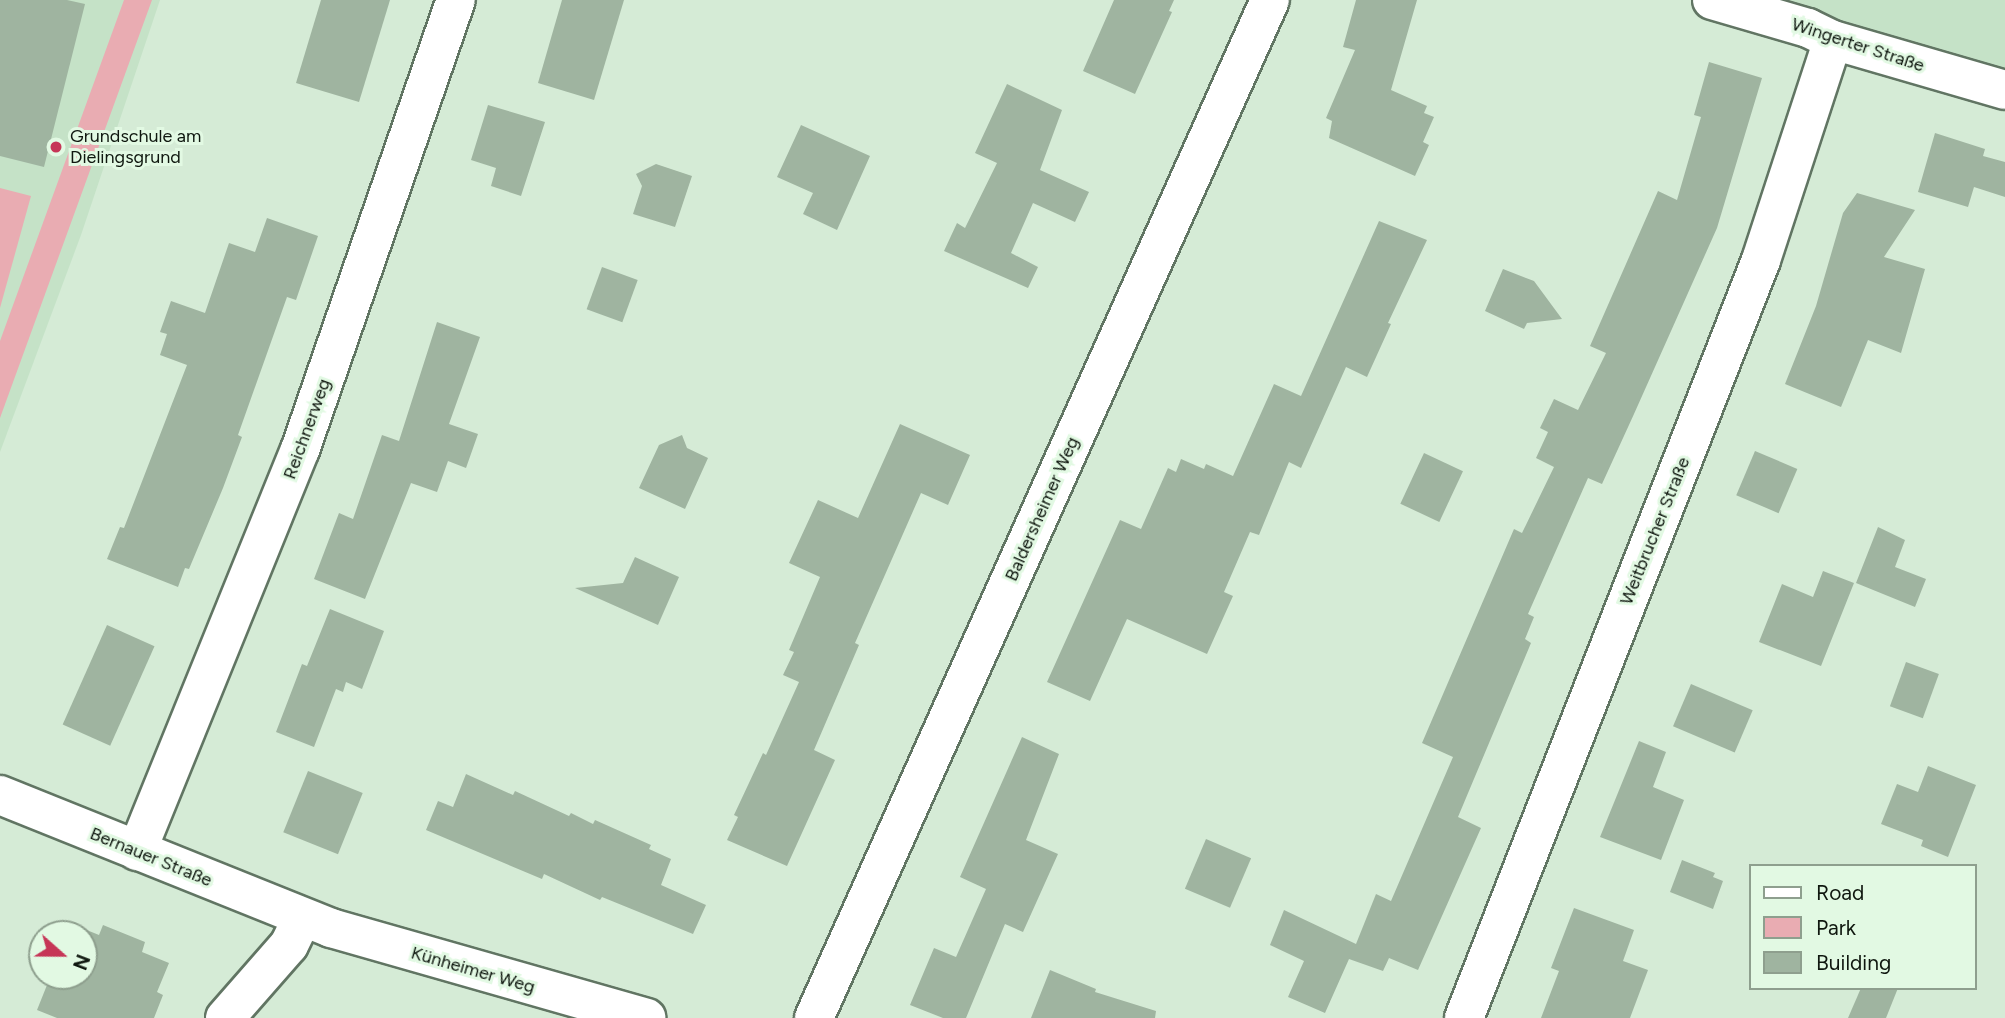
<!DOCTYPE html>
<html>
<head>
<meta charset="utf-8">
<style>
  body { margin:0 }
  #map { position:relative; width:2005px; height:1018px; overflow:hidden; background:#d5ebd6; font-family:Figtree,sans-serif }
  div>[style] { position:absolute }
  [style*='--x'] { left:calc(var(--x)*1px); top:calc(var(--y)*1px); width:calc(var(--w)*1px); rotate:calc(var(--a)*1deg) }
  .built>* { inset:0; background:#c5e2c7 }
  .green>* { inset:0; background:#e9acb2 }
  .building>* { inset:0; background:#9fb4a0; transform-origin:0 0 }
  .roads { filter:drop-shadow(2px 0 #617563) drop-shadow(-2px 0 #617563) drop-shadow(0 2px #617563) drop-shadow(0 -2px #617563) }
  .minor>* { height:38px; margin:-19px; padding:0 19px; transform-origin:19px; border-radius:19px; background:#fff }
  .dots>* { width:19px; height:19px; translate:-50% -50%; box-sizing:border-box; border:4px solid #e2f9e3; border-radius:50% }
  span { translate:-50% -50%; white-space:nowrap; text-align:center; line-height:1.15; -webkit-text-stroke:6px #e2f9e3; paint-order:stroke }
  .street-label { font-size:18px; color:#0f170f }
  .poi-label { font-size:18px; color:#0f170f }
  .left { translate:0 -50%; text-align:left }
  .legend { position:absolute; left:1749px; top:864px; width:228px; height:126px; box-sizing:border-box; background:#e2f9e3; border:2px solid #8e9f8e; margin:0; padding:9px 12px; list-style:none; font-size:21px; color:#0f170f }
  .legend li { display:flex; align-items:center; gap:14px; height:35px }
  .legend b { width:35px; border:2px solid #8e9f8e }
  .north { position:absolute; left:28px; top:920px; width:70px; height:70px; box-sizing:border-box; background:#e2f9e3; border:2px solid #8e9f8e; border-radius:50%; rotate:111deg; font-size:19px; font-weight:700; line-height:28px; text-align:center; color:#0f170f }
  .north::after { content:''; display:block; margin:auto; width:24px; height:32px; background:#c63657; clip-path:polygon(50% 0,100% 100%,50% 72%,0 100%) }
</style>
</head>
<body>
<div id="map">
  <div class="built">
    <div style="clip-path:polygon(0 0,160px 0,81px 235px,0 452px)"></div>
    <div style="clip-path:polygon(1767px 0,2005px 0,2005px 71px,1812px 13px)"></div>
  </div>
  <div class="green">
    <div style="clip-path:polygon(124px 0,152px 0,0 418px,0 341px)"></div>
    <div style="clip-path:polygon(0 188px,31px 196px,0 308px)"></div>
  </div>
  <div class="building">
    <div style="clip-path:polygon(0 0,67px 0,85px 4px,44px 167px,0 156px)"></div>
    <div style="clip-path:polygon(321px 0,390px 0,359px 102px,296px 83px)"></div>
    <div style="clip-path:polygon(562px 0,624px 0,594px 100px,538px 83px)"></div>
    <div style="clip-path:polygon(1114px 0,1174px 0,1169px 11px,1172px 12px,1135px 94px,1083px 71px)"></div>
    <div style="clip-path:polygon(1356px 0,1417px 0,1391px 90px,1427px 106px,1424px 113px,1434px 117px,1423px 142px,1429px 145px,1415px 176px,1329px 138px,1332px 121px,1326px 118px,1355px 50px,1343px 47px)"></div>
    <div style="clip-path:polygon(1709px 62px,1762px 78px,1746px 131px,1717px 228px,1634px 414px,1602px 484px,1588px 478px,1528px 614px,1534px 617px,1525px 639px,1531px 643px,1458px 817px,1481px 828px,1418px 970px,1389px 958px,1383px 971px,1349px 959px,1325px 1013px,1288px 997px,1304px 961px,1270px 945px,1284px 910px,1356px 944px,1376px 894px,1391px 901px,1453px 757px,1422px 743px,1514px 529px,1522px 533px,1554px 467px,1536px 458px,1548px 432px,1540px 428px,1554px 399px,1578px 410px,1606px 353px,1590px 346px,1658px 191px,1677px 200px,1701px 117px,1694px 115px)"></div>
    <div style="clip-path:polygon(1007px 84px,1062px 110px,1040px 170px,1089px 192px,1075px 222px,1033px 203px,1011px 253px,1038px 267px,1028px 288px,944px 251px,957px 223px,965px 228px,997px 163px,975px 153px)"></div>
    <div style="clip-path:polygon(488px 105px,545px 122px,521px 196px,491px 186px,496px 168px,471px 160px)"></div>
    <div style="clip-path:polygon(801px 125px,870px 156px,837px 230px,803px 214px,813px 193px,777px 177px)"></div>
    <div style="clip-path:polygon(1935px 133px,1985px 149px,1983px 156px,2005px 162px,2005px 197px,1974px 187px,1968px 207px,1918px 192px)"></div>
    <div style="clip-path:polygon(656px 164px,692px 176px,675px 227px,633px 214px,642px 186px,636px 174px)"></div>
    <div style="clip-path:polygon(1857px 193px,1915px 210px,1884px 257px,1925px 269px,1901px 353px,1868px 340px,1841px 407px,1785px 384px,1816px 306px,1843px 213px)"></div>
    <div style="clip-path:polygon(267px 218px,318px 236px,296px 300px,287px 297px,238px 435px,242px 437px,223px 488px,189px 569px,185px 568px,178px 587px,107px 559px,120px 527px,124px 528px,187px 365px,160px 355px,167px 334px,160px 332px,171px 301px,205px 313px,229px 243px,255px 252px)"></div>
    <div style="clip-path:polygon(1379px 221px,1427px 240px,1388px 323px,1391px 324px,1367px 377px,1346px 367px,1301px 468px,1289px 462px,1259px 535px,1250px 532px,1224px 592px,1233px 596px,1207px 654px,1127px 619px,1090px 701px,1047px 682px,1120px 520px,1141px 529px,1168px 468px,1176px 472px,1181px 459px,1204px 469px,1206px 464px,1233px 476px,1274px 384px,1301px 396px)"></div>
    <div style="left:602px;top:267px;width:38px;height:45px;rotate:20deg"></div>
    <div style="clip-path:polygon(1503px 269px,1534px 281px,1562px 319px,1527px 323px,1524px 329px,1485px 311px)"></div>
    <div style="clip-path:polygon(437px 322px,480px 337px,449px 424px,478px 434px,466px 468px,448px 461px,437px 492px,411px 483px,365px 599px,314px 579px,339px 513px,353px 519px,382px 435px,399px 441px)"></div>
    <div style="clip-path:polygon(900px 424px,970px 455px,948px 505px,921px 493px,855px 643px,859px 645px,814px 750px,835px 760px,787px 866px,727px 840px,738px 817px,734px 815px,763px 753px,766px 755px,799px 682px,783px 675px,794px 652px,789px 650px,820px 577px,789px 563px,818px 500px,858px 518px)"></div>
    <div style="clip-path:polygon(682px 435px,687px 448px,708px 458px,685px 509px,639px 488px,659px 445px)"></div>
    <div style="left:1755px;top:451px;width:46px;height:48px;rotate:23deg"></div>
    <div style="left:1424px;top:453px;width:43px;height:56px;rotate:25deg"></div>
    <div style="clip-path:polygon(1878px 527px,1905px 540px,1895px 567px,1926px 579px,1915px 607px,1856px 583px)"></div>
    <div style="clip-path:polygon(635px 557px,679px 577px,658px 625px,575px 588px,623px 583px)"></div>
    <div style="clip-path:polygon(1823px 571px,1854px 583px,1821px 666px,1759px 642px,1782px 584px,1813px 597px)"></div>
    <div style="clip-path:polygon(330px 609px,384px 631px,362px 689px,346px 682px,343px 692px,336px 689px,314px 747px,276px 732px,302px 664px,307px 666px)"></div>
    <div style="left:107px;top:625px;width:52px;height:109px;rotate:24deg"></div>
    <div style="left:1906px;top:662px;width:35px;height:47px;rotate:20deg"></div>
    <div style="left:1691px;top:684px;width:67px;height:46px;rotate:23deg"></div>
    <div style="clip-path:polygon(1022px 737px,1059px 754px,1026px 840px,1058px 854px,1023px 932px,1005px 924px,966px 1018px,943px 1018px,910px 1005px,934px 948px,956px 957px,986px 889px,960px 877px)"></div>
    <div style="clip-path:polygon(1639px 741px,1666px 752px,1653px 787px,1684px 800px,1661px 860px,1600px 837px)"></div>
    <div style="clip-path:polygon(1928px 766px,1976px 785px,1948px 857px,1921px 846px,1923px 840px,1881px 824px,1897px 784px,1918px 792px)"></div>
    <div style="left:308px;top:771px;width:59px;height:66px;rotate:22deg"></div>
    <div style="clip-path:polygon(466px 774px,513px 795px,515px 791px,569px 816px,571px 813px,593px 824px,595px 820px,651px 845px,649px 849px,671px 859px,661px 885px,706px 905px,693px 934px,602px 897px,600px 900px,544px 874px,542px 879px,426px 830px,438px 801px,453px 807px)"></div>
    <div style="left:1206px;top:839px;width:49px;height:54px;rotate:23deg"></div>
    <div style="clip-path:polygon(1682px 860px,1715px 873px,1713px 877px,1723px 881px,1713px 909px,1670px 892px)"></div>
    <div style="clip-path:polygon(1574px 908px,1634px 930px,1623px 961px,1648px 970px,1630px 1018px,1541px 1018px,1559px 971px,1551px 968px)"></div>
    <div style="clip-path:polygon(67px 922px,99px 935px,103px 925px,145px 942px,142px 952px,169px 963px,157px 992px,163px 995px,154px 1018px,57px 1018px,37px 1010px,49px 980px,44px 976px,84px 976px,84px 934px,62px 934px)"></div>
    <div style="clip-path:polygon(1050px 970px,1096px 989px,1095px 992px,1156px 1011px,1155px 1018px,1031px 1018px)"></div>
    <div style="clip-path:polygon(1861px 988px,1898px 988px,1886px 1018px,1848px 1018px)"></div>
  </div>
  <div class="roads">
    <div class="minor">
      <div style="--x:1712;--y:0;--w:100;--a:16.3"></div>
      <div style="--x:1808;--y:28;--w:28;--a:26"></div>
      <div style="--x:1833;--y:40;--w:179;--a:16.2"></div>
      <div style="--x:0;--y:795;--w:357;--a:21.9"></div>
      <div style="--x:331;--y:928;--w:328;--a:15.9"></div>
      <div style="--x:137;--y:851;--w:433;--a:-67.9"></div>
      <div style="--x:300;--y:450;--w:476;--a:-70.9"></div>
      <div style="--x:225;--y:1018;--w:97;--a:-48.8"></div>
      <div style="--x:289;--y:945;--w:30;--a:-64"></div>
      <div style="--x:814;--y:1018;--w:1115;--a:-65.87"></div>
      <div style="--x:1464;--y:1018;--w:814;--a:-68.6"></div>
      <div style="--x:1761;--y:260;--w:231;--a:-71.9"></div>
    </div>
  </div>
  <div class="dots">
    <div style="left:56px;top:147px;background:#c63657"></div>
  </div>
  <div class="street-label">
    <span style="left:1858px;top:45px;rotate:18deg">Wingerter Straße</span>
    <span style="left:307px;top:429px;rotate:-70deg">Reichnerweg</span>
    <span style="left:1042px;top:509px;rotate:-66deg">Baldersheimer Weg</span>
    <span style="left:1655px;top:531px;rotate:-68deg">Weitbrucher Straße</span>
    <span style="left:151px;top:857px;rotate:22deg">Bernauer Straße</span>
    <span style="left:473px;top:970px;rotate:16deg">Künheimer Weg</span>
  </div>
  <div class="poi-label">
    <span class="left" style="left:70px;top:147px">Grundschule am<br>Dielingsgrund</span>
  </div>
  <ul class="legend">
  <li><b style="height:9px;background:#fff"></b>Road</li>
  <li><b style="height:19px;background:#e9acb2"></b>Park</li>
  <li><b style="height:19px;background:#9fb4a0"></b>Building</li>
  </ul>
  <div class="north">N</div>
</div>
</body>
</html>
